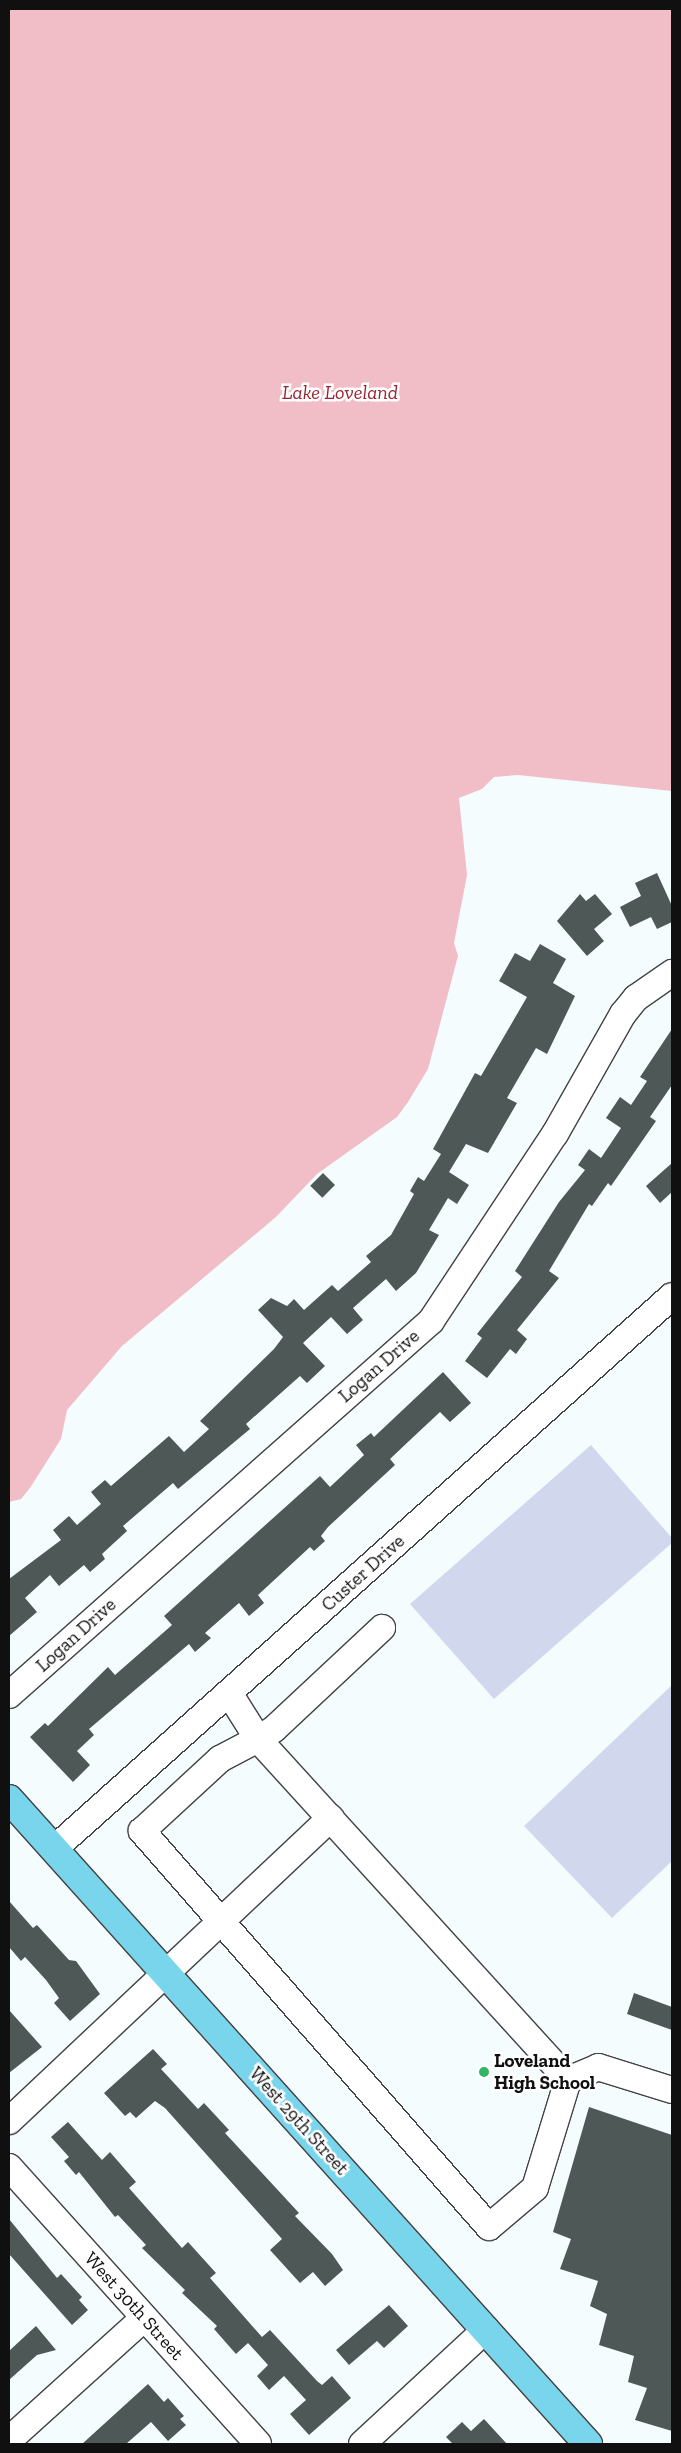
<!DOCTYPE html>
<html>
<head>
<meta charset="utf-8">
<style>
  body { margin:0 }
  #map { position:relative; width:681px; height:2453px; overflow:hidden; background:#f5fcfe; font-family:"Zilla Slab",serif }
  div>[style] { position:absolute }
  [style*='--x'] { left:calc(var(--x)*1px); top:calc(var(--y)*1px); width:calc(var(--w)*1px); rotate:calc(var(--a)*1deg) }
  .pitch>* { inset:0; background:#d1d8ee }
  .water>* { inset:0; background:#f1bec8 }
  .building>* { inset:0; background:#4e5856; transform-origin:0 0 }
  .roads { filter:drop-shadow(1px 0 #434343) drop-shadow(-1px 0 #434343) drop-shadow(0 1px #434343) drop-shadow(0 -1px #434343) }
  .minor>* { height:26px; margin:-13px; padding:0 13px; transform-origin:13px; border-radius:13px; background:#fff }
  .major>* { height:28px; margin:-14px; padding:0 14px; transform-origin:14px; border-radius:14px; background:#78d5eb }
  .dots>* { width:14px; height:14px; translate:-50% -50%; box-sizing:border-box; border:2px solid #fff; border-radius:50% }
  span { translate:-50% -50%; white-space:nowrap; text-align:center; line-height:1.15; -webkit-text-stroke:5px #fff; paint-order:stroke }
  .street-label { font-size:19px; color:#101010 }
  .poi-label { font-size:19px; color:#101010; font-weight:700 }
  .left { translate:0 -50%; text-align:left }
  .water-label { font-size:20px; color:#972533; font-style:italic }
  .frame { position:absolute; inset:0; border:10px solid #101010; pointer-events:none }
</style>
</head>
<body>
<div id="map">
  <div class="pitch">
    <div style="clip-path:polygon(591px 1445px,672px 1538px,672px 1543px,494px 1699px,410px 1604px)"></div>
    <div style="clip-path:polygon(672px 1685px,672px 1861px,612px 1918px,524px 1826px)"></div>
  </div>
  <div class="water">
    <div style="clip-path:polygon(9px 9px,672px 9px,672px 791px,518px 775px,494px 777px,482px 789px,459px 798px,467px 875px,454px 943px,458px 956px,428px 1069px,408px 1102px,397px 1117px,317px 1174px,276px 1217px,122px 1346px,67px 1410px,61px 1439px,30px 1488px,21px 1499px,9px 1502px)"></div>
  </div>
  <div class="building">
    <div style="clip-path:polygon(657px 873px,672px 906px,672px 922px,657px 929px,651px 917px,630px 927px,620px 907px,641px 896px,635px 883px)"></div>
    <div style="clip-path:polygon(580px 894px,586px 901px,595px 894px,612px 914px,594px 929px,604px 941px,587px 956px,557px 921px)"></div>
    <div style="clip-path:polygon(540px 944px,566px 959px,553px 983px,575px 996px,547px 1054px,536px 1048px,507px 1098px,517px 1103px,488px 1153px,466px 1144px,449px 1172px,469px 1185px,457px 1204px,448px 1198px,429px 1230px,439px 1235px,416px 1273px,396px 1291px,386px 1279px,353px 1308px,363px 1320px,347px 1334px,331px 1317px,303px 1343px,325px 1366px,307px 1383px,300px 1376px,246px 1424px,250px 1429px,178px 1489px,173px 1483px,123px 1526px,127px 1531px,102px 1554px,105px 1559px,90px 1572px,84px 1565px,59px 1586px,50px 1575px,25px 1598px,37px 1612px,9px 1636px,9px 1579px,61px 1540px,53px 1530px,69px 1516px,77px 1525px,101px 1504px,91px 1492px,105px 1480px,111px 1486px,169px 1436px,184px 1452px,209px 1429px,200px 1421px,274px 1349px,283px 1337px,258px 1310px,271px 1298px,287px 1306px,294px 1299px,304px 1310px,332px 1285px,338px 1291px,371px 1262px,366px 1256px,391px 1235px,414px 1194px,410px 1191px,418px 1177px,424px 1181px,441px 1154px,433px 1149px,475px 1073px,481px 1076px,527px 997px,499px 981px,515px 953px,530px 961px)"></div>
    <div style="clip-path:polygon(672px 1029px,672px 1085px,650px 1117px,656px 1121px,611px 1186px,608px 1183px,592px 1206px,589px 1204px,549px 1271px,559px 1278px,517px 1330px,527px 1339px,516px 1354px,510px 1349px,487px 1378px,465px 1361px,482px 1338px,477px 1334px,522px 1277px,515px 1271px,559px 1202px,585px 1170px,578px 1165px,589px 1149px,601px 1158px,621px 1128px,606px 1118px,620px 1097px,631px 1105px,647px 1081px,640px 1077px)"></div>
    <div style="clip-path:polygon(672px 1163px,672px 1192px,660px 1203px,646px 1186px)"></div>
    <div style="left:323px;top:1173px;width:17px;height:18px;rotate:45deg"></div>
    <div style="clip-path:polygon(443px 1372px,471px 1403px,450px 1422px,440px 1412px,409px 1441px,390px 1459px,395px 1465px,328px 1527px,321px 1536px,325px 1541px,314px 1551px,310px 1547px,258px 1595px,264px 1603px,249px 1616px,239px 1603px,205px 1633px,211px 1638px,195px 1652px,189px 1644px,89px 1729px,94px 1735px,77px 1751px,90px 1765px,73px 1782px,30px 1737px,45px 1723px,48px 1726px,108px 1667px,115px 1675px,172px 1625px,164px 1616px,320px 1476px,330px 1487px,364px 1455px,356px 1445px,371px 1433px,374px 1437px)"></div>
    <div style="clip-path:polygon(9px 1901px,33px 1928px,37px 1925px,69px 1960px,76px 1961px,100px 1994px,70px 2021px,54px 2003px,59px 1998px,46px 1980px,25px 1957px,21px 1961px,9px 1947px)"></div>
    <div style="clip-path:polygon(634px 1993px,672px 2007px,672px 2030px,627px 2014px)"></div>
    <div style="clip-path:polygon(9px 2010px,42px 2047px,9px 2073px)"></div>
    <div style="clip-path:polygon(153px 2049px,167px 2064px,161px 2069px,198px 2109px,204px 2103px,229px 2130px,225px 2133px,299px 2213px,295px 2216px,332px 2254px,343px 2270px,325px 2286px,313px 2272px,300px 2283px,270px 2250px,282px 2239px,165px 2108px,155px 2101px,136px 2118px,130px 2112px,125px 2116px,104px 2093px)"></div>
    <div style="clip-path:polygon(589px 2107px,672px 2135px,672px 2431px,635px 2420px,647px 2388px,628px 2382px,634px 2356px,599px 2345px,607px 2314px,590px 2306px,598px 2281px,560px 2269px,571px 2239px,553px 2232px)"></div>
    <div style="clip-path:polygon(68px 2122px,102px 2160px,110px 2152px,136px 2182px,129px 2188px,182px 2248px,188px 2242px,216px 2273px,210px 2278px,262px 2337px,270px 2330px,317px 2381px,322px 2385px,332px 2376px,351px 2398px,309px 2435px,290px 2414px,306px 2400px,284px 2376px,269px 2390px,257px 2376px,268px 2365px,248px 2343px,236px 2354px,214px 2329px,217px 2326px,182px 2293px,185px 2290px,142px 2248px,146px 2245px,118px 2215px,115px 2217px,79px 2172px,76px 2175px,64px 2161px,69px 2157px,51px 2137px)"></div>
    <div style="clip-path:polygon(9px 2219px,57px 2278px,61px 2274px,82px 2297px,79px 2300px,88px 2310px,72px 2325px,9px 2254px)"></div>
    <div style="clip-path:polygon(389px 2305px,408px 2326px,384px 2348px,377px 2341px,349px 2365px,336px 2350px)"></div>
    <div style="clip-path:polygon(36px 2326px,56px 2350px,37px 2355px,9px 2380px,9px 2351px)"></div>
    <div style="clip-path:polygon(148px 2384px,164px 2402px,168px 2398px,184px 2416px,180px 2419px,186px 2425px,168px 2441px,151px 2422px,126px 2444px,82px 2444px)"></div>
    <div style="clip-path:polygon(484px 2419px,507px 2444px,453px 2444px,446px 2437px,462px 2422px,471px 2431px)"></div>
  </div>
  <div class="roads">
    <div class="minor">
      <div style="--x:229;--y:1693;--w:54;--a:57.8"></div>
      <div style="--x:258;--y:1739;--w:461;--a:47.7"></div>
      <div style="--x:568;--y:2080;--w:113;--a:107"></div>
      <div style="--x:535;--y:2188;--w:60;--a:139.7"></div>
      <div style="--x:489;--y:2227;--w:527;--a:-131.23"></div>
      <div style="--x:142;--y:1831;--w:106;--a:-42.7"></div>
      <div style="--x:220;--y:1759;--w:43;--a:-27.8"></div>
      <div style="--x:258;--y:1739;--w:19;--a:-32"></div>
      <div style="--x:274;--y:1729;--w:148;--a:-43.1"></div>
      <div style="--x:9;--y:1695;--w:564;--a:-41.55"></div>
      <div style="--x:431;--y:1321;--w:224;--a:-56.5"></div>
      <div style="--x:555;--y:1134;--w:138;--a:-60.5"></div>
      <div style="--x:623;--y:1014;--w:21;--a:-51"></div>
      <div style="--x:636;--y:998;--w:44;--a:-34.8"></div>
      <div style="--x:54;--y:1849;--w:829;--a:-41.82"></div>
      <div style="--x:568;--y:2080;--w:33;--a:-23"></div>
      <div style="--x:598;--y:2067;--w:77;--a:17.3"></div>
      <div style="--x:9;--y:2121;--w:442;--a:-43.3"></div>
      <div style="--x:9;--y:2167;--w:372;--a:48"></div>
      <div style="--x:9;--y:2440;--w:182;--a:-42.1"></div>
      <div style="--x:362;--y:2444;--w:169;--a:-42.8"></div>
    </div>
    <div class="major">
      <div style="--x:9;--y:1799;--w:867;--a:48.09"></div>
    </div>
  </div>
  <div class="dots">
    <div style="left:484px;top:2072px;background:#35b466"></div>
  </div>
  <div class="street-label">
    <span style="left:379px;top:1366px;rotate:-41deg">Logan Drive</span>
    <span style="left:363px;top:1573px;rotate:-42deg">Custer Drive</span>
    <span style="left:76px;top:1635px;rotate:-42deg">Logan Drive</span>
    <span style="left:299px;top:2121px;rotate:48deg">West 29th Street</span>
    <span style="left:134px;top:2306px;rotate:48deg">West 30th Street</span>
  </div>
  <div class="poi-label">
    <span class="left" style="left:494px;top:2072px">Loveland<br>High School</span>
  </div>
  <div class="water-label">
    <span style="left:340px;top:392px">Lake Loveland</span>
  </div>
  <div class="frame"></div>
</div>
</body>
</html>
